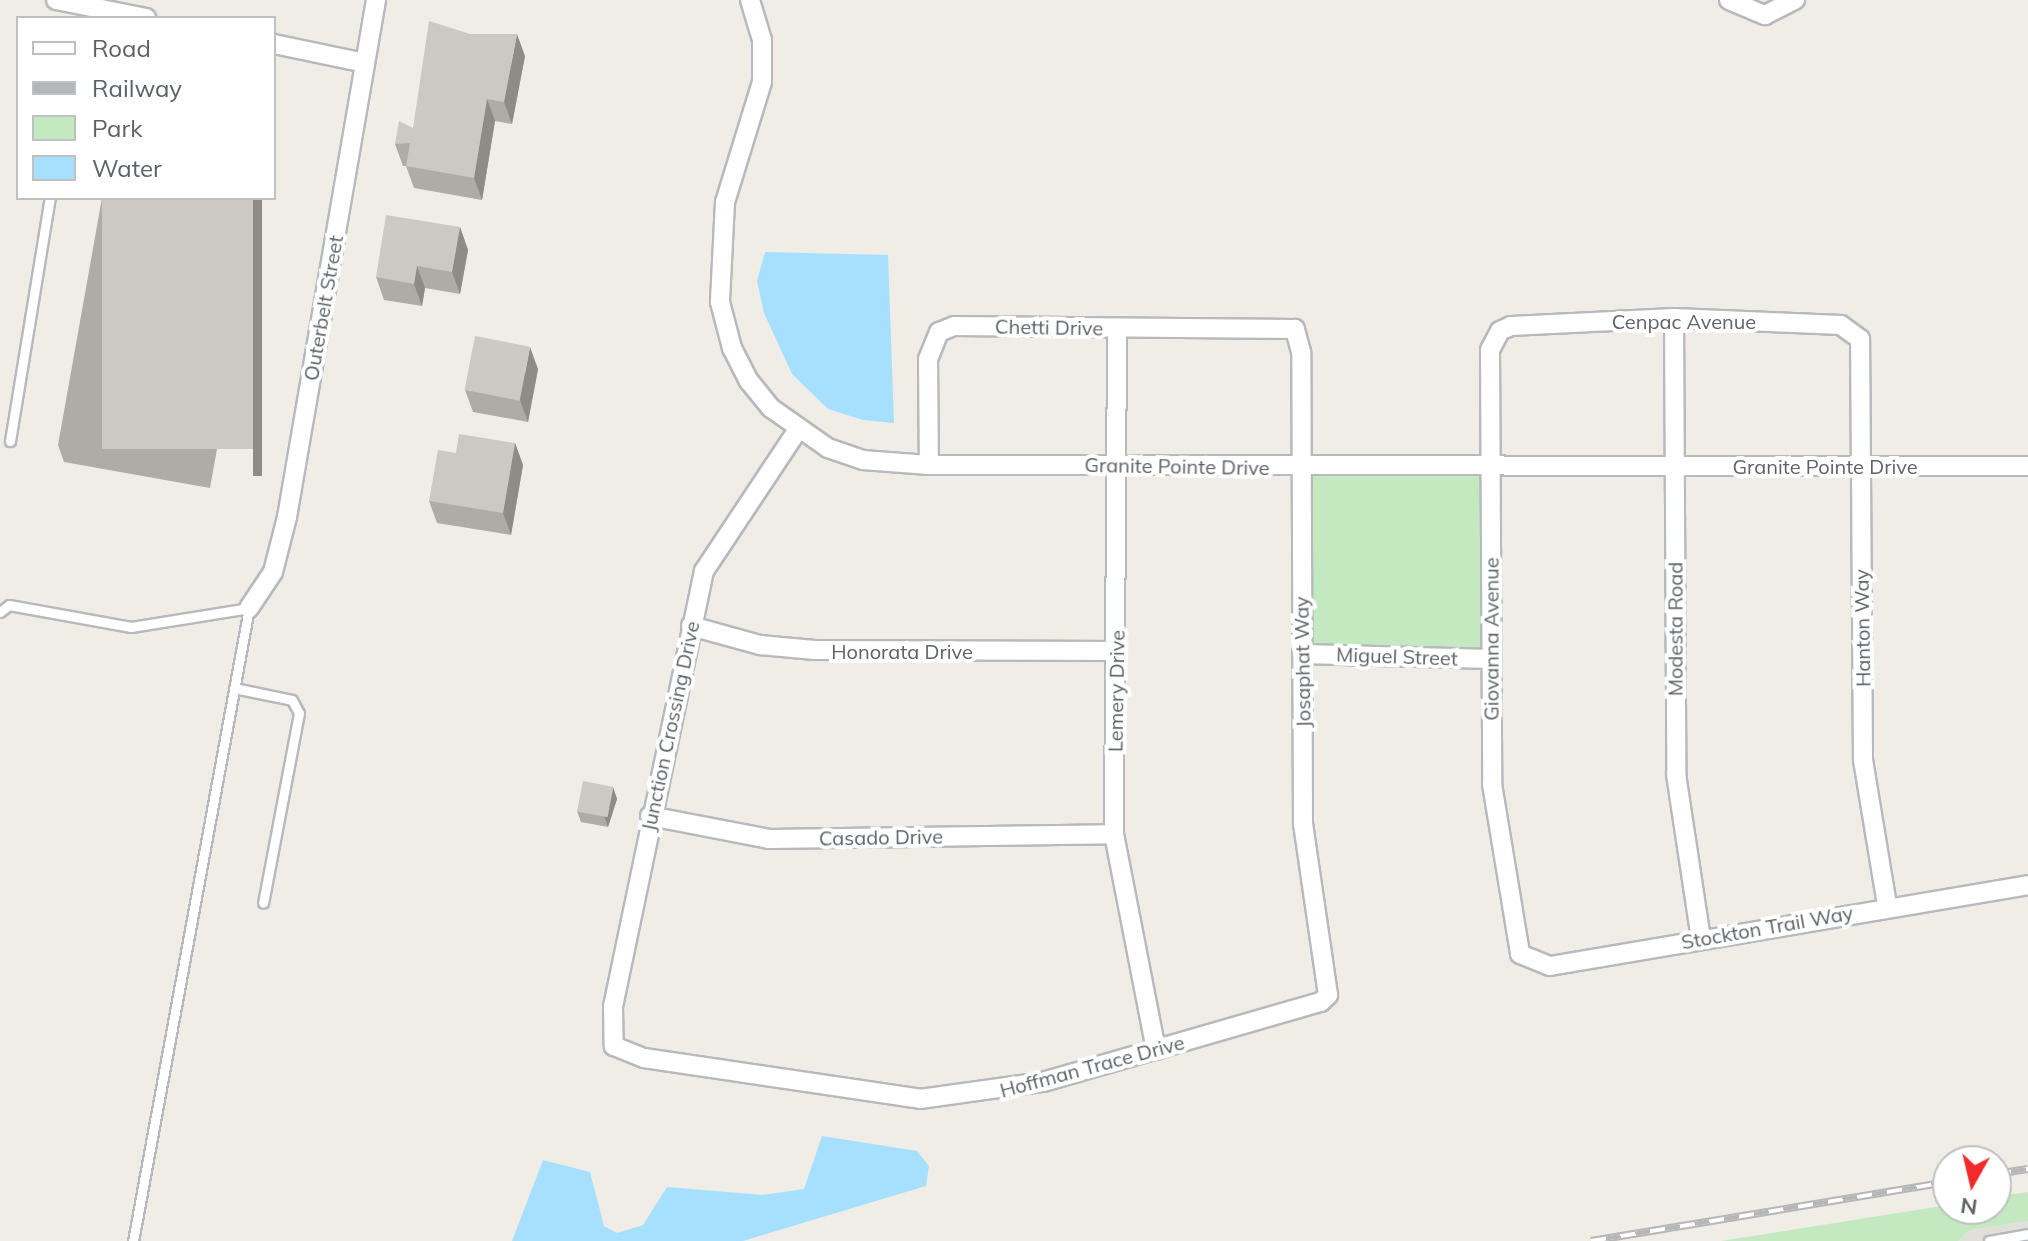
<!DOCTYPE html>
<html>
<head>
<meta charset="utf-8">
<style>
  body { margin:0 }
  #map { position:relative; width:2028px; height:1241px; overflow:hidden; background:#f0ede6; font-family:Mulish,sans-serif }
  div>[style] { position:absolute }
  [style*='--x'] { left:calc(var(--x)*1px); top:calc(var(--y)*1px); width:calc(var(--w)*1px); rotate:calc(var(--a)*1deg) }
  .industrial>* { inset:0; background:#e1dfda }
  .green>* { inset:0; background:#c4e9c1; transform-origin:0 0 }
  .water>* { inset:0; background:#a7dfff }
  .roads { filter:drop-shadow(2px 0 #b6b9bd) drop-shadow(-2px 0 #b6b9bd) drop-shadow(0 2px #b6b9bd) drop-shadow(0 -2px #b6b9bd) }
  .lane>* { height:9px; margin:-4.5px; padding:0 4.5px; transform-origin:4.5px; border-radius:4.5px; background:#fff }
  .street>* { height:18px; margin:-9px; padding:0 9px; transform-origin:9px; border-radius:9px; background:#fff }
  .rail>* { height:8px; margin-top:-4px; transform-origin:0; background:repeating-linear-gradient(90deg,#fff 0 15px,#b5b6b7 0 30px); box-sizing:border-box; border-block:2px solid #b5b6b7 }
  .wall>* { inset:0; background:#afaca8 }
  .shaded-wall>* { inset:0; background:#8f8c88; transform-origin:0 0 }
  .building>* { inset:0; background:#ccc8c3; transform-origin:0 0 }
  span { translate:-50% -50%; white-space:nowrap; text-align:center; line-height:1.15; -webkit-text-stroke:8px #fff; paint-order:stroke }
  .street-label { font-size:20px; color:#5d6267 }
  .legend { position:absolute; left:16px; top:16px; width:260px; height:184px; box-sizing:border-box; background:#fff; border:2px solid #bec0c2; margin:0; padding:10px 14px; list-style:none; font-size:24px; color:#5d6267 }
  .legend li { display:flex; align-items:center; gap:16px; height:40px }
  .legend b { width:40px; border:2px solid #bec0c2 }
  .north { position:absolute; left:1932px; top:1145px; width:80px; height:80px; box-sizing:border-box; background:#fff; border:2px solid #bec0c2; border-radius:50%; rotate:188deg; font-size:22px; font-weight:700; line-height:32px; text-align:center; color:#5d6267 }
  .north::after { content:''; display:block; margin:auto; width:28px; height:36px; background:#f32a29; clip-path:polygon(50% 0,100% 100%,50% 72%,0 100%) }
</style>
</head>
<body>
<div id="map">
  <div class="industrial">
    <div style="clip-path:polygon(2028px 1221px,2028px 1241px,1958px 1241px,1970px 1230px)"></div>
  </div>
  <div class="green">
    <div style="left:1491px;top:466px;width:193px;height:192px;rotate:90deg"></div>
    <div style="clip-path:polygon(2028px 1192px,2028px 1221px,1970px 1230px,1958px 1241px,1721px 1241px,1948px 1205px,1948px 1209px,1996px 1209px,1996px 1197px)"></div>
  </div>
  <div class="water">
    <div style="clip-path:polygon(765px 252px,888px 255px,894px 423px,863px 420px,828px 409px,792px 374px,764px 313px,757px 281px)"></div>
    <div style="clip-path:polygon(822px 1136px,917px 1151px,929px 1166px,926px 1186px,743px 1241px,512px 1241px,543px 1160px,590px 1172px,604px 1226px,617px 1233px,643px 1225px,667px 1187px,763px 1195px,804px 1189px)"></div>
  </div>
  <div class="roads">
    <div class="lane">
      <div style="--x:10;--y:441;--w:246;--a:-80.7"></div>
      <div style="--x:0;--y:612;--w:11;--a:-38"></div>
      <div style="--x:9;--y:605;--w:124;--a:10.2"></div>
      <div style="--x:131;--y:627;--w:120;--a:-9.1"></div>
      <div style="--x:249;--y:608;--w:644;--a:100.38"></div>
      <div style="--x:234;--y:688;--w:59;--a:11.7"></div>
      <div style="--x:292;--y:700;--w:15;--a:62"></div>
      <div style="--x:299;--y:713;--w:193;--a:100.7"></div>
      <div style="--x:1989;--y:1241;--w:40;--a:-10"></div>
    </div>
    <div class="street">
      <div style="--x:56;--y:0;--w:92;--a:11.3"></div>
      <div style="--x:750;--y:0;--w:42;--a:73.3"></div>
      <div style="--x:762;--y:40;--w:42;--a:90"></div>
      <div style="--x:762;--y:82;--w:126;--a:107.1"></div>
      <div style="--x:725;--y:202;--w:100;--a:92.9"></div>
      <div style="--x:720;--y:302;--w:48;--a:75.4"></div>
      <div style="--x:732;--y:348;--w:37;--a:63"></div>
      <div style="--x:749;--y:381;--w:35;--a:51"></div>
      <div style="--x:771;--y:408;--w:70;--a:35.1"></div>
      <div style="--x:828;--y:448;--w:37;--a:19"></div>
      <div style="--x:863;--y:460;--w:66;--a:4.3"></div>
      <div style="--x:929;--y:465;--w:1099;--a:0.05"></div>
      <div style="--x:1729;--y:0;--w:39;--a:23"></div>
      <div style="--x:1765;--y:15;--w:34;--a:-27"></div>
      <div style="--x:274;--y:44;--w:93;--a:11.8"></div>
      <div style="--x:1674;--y:318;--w:456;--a:89.7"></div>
      <div style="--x:1676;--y:774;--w:167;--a:81.4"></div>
      <div style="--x:1117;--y:328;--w:506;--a:90.34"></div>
      <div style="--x:1114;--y:834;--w:220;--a:79"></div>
      <div style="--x:797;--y:431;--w:168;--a:123.6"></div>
      <div style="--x:704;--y:571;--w:445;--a:101.8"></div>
      <div style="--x:613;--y:1007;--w:39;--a:89"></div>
      <div style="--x:614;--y:1046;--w:32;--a:22"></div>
      <div style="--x:644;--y:1058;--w:279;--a:8.4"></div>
      <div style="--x:920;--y:1099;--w:124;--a:-7.9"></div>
      <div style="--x:1043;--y:1082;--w:289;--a:-16.1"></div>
      <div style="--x:1321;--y:1002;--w:10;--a:-45"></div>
      <div style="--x:1328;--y:995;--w:173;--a:-98.3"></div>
      <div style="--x:1303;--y:824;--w:472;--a:-90.2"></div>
      <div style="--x:1301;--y:352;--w:24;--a:-105"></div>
      <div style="--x:1295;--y:329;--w:341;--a:-179.5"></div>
      <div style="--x:954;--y:326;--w:16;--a:158"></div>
      <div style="--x:939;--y:332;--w:29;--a:112"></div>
      <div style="--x:928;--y:359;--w:106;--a:89.5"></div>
      <div style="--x:249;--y:608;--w:43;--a:-56.3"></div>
      <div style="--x:273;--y:572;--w:57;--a:-75.7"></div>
      <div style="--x:287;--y:517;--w:525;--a:-80.23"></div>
      <div style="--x:691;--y:626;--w:72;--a:15.4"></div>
      <div style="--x:760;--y:645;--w:55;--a:5.2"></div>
      <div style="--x:815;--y:650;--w:302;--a:0.2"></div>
      <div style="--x:1302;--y:654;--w:189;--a:1.5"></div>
      <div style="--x:650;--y:816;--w:121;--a:10.9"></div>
      <div style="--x:769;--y:839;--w:345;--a:-0.8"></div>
      <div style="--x:1887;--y:905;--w:147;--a:-99.4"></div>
      <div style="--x:1863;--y:760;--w:421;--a:-90.4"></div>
      <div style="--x:1860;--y:339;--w:24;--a:-144"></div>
      <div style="--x:1841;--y:325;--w:167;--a:-177.6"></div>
      <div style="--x:1674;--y:318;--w:163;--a:177.2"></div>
      <div style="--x:1511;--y:326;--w:12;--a:156"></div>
      <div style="--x:1500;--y:331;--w:21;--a:118"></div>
      <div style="--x:1490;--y:350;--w:434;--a:89.7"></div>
      <div style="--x:1492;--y:784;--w:172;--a:80.6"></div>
      <div style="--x:1520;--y:954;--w:32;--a:22"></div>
      <div style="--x:1550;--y:966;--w:485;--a:-9.6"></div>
    </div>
  </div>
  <div class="rail">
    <div style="--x:1996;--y:1174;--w:32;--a:-9"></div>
    <div style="--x:1591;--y:1241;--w:362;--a:-9.4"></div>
  </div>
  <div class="wall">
    <div style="clip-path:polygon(525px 56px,512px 124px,495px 121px,482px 200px,414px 188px,406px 166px,403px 166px,395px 144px,413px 128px)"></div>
    <div style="clip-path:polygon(102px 198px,262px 198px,210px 488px,64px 462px,58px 445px)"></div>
    <div style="clip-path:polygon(460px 227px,468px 250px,460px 294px,425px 288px,422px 306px,384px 300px,376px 277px)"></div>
    <div style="clip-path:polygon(538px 369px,528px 422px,473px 412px,465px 390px)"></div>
    <div style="clip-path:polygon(515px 443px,523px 465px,511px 535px,437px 523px,429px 501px,456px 453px)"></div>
    <div style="clip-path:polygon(613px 787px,617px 799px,608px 827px,581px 822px,577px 811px)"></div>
  </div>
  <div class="shaded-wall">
    <div style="clip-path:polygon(517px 34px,525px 56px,512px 124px,504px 102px)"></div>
    <div style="clip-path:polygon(487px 99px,495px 121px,482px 200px,474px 178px)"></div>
    <div style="left:253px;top:198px;width:9px;height:278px"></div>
    <div style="clip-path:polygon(460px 227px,468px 250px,460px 294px,452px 272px)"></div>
    <div style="clip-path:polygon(417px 266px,425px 288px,422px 306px,414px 284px)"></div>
    <div style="clip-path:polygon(530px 347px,538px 369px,528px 422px,520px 400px)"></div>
    <div style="clip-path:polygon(515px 443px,523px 465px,511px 535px,503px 513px)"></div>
    <div style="clip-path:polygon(613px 787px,617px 799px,608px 827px,604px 816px)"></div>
  </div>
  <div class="building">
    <div style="clip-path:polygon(429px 21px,470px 34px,517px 34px,504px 102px,487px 99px,474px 178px,406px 166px,410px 143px,395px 144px,399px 121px,413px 128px)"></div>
    <div style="left:102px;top:198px;width:151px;height:251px"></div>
    <div style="clip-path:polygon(386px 215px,460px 227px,452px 272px,417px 266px,414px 284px,376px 277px)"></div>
    <div style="left:475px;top:336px;width:56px;height:55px;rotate:11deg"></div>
    <div style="clip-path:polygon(459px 434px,515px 443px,503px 513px,429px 501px,438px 450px,456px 453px)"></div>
    <div style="left:583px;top:781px;width:31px;height:31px;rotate:11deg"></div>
  </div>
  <div class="street-label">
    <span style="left:323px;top:308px;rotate:-80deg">Outerbelt Street</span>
    <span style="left:1684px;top:321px">Cenpac Avenue</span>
    <span style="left:1049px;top:327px;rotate:1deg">Chetti Drive</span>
    <span style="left:1177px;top:466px;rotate:1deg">Granite Pointe Drive</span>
    <span style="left:1825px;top:466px">Granite Pointe Drive</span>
    <span style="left:1862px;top:628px;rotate:-91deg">Hanton Way</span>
    <span style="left:1675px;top:629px;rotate:-90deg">Modesta Road</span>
    <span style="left:1491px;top:639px;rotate:-90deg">Giovanna Avenue</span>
    <span style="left:902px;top:651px">Honorata Drive</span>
    <span style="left:1397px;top:656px;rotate:2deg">Miguel Street</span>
    <span style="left:1302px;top:662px;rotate:-91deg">Josaphat Way</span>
    <span style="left:1116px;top:691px;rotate:-89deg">Lemery Drive</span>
    <span style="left:670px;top:726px;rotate:-78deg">Junction Crossing Drive</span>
    <span style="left:881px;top:837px;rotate:-1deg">Casado Drive</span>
    <span style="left:1767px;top:927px;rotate:-10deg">Stockton Trail Way</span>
    <span style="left:1092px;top:1066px;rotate:-15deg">Hoffman Trace Drive</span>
  </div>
  <ul class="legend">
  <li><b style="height:10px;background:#fff"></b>Road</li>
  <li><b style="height:10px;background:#b5b6b7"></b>Railway</li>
  <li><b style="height:22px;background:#c4e9c1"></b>Park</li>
  <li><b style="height:22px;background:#a7dfff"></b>Water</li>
  </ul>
  <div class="north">N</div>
</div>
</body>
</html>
